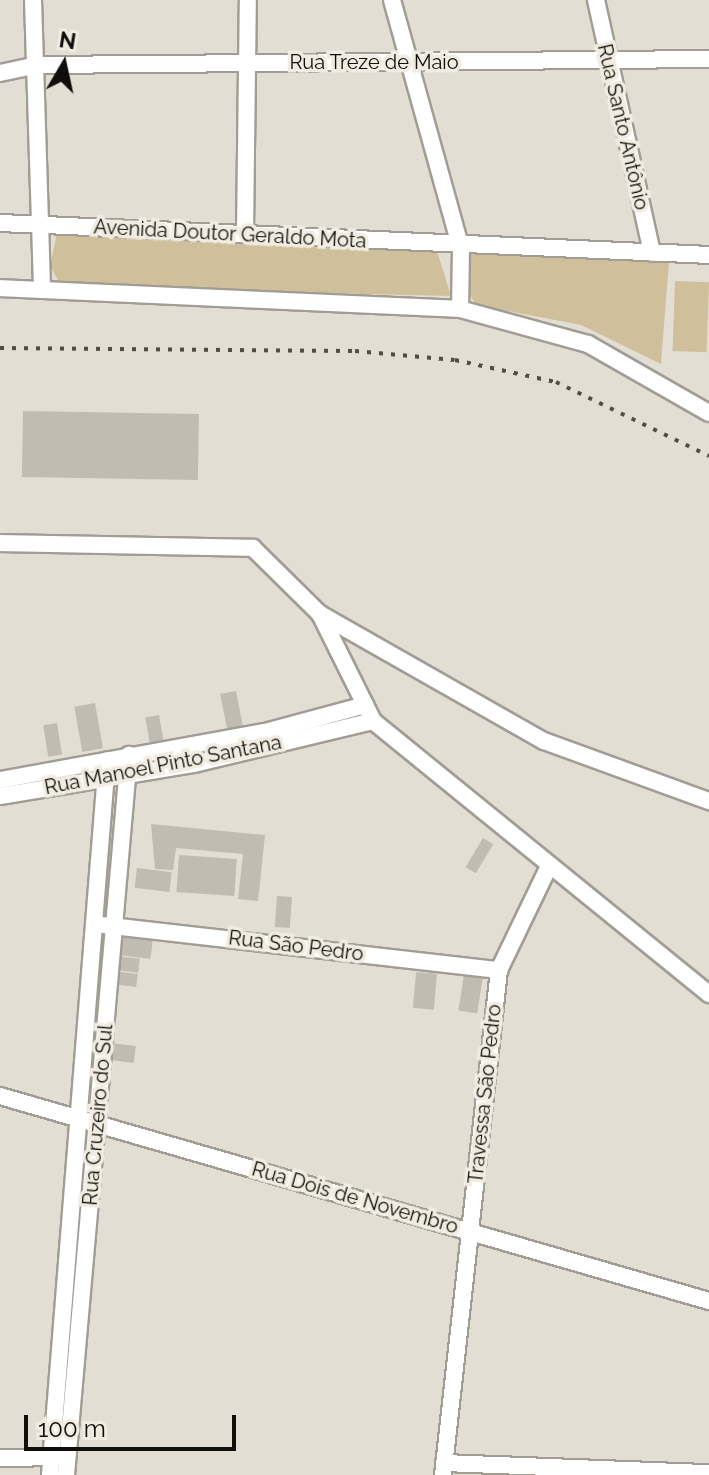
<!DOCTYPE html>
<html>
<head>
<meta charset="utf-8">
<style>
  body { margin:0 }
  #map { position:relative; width:709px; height:1475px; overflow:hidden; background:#e3ded4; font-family:Raleway,sans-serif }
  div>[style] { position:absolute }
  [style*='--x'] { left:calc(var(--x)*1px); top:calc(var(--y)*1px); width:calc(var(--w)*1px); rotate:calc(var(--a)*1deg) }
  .green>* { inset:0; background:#cfbf9a; transform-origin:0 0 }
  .building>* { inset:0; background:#c1bcb2; transform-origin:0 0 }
  .roads { filter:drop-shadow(2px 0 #a29d94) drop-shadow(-2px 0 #a29d94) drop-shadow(0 2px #a29d94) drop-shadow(0 -2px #a29d94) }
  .minor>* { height:16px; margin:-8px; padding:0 8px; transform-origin:8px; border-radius:8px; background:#fff }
  .rail>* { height:4px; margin-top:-2px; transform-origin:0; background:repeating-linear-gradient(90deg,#4f4d47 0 4px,transparent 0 12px) }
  span { translate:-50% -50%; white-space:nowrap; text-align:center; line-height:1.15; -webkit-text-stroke:7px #f0ece1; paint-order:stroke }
  .street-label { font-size:20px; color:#0f0e0a }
  .north { position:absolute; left:24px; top:24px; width:80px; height:80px; -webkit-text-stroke:6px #f0ece1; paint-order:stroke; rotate:9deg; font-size:22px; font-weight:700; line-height:32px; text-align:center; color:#0f0e0a }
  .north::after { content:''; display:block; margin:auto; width:28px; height:36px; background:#0f0e0a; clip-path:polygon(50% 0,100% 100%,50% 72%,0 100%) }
  .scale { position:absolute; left:24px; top:1415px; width:212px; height:36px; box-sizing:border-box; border:4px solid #0f0e0a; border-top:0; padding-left:10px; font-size:24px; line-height:28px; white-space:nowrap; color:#0f0e0a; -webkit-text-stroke:6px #f0ece1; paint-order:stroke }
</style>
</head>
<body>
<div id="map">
  <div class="green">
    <div style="clip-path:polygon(57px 233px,437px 251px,451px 296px,62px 287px,50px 266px)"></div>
    <div style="clip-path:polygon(470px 253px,669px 261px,661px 364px,581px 325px,476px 305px,467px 290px)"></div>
    <div style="left:675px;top:281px;width:34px;height:70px;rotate:2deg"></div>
  </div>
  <div class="building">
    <div style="left:23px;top:411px;width:176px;height:66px;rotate:1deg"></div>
    <div style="left:236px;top:691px;width:36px;height:16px;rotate:79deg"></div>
    <div style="left:95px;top:703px;width:46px;height:21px;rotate:80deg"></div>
    <div style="left:159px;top:715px;width:27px;height:14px;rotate:80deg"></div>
    <div style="left:57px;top:723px;width:32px;height:14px;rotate:81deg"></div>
    <div style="clip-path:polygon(151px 824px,265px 835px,258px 901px,238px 899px,243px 854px,176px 848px,173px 870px,155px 869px)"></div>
    <div style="left:483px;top:838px;width:12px;height:34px;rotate:31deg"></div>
    <div style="left:179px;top:855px;width:58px;height:37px;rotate:4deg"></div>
    <div style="left:137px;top:868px;width:35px;height:20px;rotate:7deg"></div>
    <div style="left:277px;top:896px;width:15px;height:31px;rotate:4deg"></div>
    <div style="left:119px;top:936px;width:34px;height:19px;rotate:7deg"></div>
    <div style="left:117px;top:956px;width:23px;height:14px;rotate:7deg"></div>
    <div style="left:113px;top:971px;width:25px;height:13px;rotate:7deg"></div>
    <div style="left:416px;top:972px;width:21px;height:36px;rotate:5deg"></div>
    <div style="left:464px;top:975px;width:19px;height:36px;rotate:9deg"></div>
    <div style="left:111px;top:1043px;width:25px;height:17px;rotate:7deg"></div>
  </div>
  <div class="roads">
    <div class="minor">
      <div style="--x:33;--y:0;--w:290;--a:88.2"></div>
      <div style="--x:392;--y:0;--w:257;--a:74.5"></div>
      <div style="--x:461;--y:248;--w:61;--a:90.9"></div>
      <div style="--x:596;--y:0;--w:259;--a:77.5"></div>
      <div style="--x:0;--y:73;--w:39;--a:-12"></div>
      <div style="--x:38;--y:65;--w:671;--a:-0.51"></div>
      <div style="--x:0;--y:223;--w:710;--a:2.58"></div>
      <div style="--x:245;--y:232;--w:232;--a:-89.3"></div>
      <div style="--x:0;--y:288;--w:460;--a:2.6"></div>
      <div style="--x:460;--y:309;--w:133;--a:15.3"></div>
      <div style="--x:588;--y:344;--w:139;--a:29.7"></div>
      <div style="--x:0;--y:543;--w:253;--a:1.1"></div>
      <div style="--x:253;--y:548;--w:94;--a:44.6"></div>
      <div style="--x:320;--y:614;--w:119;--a:63.6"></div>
      <div style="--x:373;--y:721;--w:433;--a:39.1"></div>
      <div style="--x:320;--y:614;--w:257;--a:29.6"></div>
      <div style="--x:544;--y:741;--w:176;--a:20"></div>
      <div style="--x:0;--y:780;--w:269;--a:-10.3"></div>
      <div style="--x:265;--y:732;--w:104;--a:-15.1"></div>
      <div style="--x:0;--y:796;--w:197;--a:-9.4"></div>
      <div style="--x:194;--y:764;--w:184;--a:-13.5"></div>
      <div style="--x:103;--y:925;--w:399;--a:6.5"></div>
      <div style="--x:0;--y:1096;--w:738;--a:16.13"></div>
      <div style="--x:0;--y:1458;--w:62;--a:-0.9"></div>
      <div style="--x:444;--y:1463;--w:265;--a:2.2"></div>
      <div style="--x:50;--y:1475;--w:717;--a:-85.44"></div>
      <div style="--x:66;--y:1475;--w:723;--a:-85"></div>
      <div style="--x:443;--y:1475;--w:508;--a:-83.67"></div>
      <div style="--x:499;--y:970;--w:115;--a:-64.3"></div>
    </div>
  </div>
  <div class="rail">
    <div style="--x:0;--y:348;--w:355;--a:0.5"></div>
    <div style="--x:355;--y:351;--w:100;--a:5.1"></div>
    <div style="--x:455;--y:360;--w:103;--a:12.3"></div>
    <div style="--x:556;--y:382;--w:170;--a:25.8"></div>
  </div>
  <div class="street-label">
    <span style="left:374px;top:62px">Rua Treze de Maio</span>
    <span style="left:623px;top:127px;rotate:77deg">Rua Santo Antônio</span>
    <span style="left:230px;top:234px;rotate:3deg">Avenida Doutor Geraldo Mota</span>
    <span style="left:163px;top:765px;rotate:-11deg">Rua Manoel Pinto Santana</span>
    <span style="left:296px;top:946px;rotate:7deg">Rua São Pedro</span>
    <span style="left:485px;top:1094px;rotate:-84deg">Travessa São Pedro</span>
    <span style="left:98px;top:1115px;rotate:-85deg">Rua Cruzeiro do Sul</span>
    <span style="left:355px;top:1198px;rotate:16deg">Rua Dois de Novembro</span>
  </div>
  <div class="north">N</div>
  <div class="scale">100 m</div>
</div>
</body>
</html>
